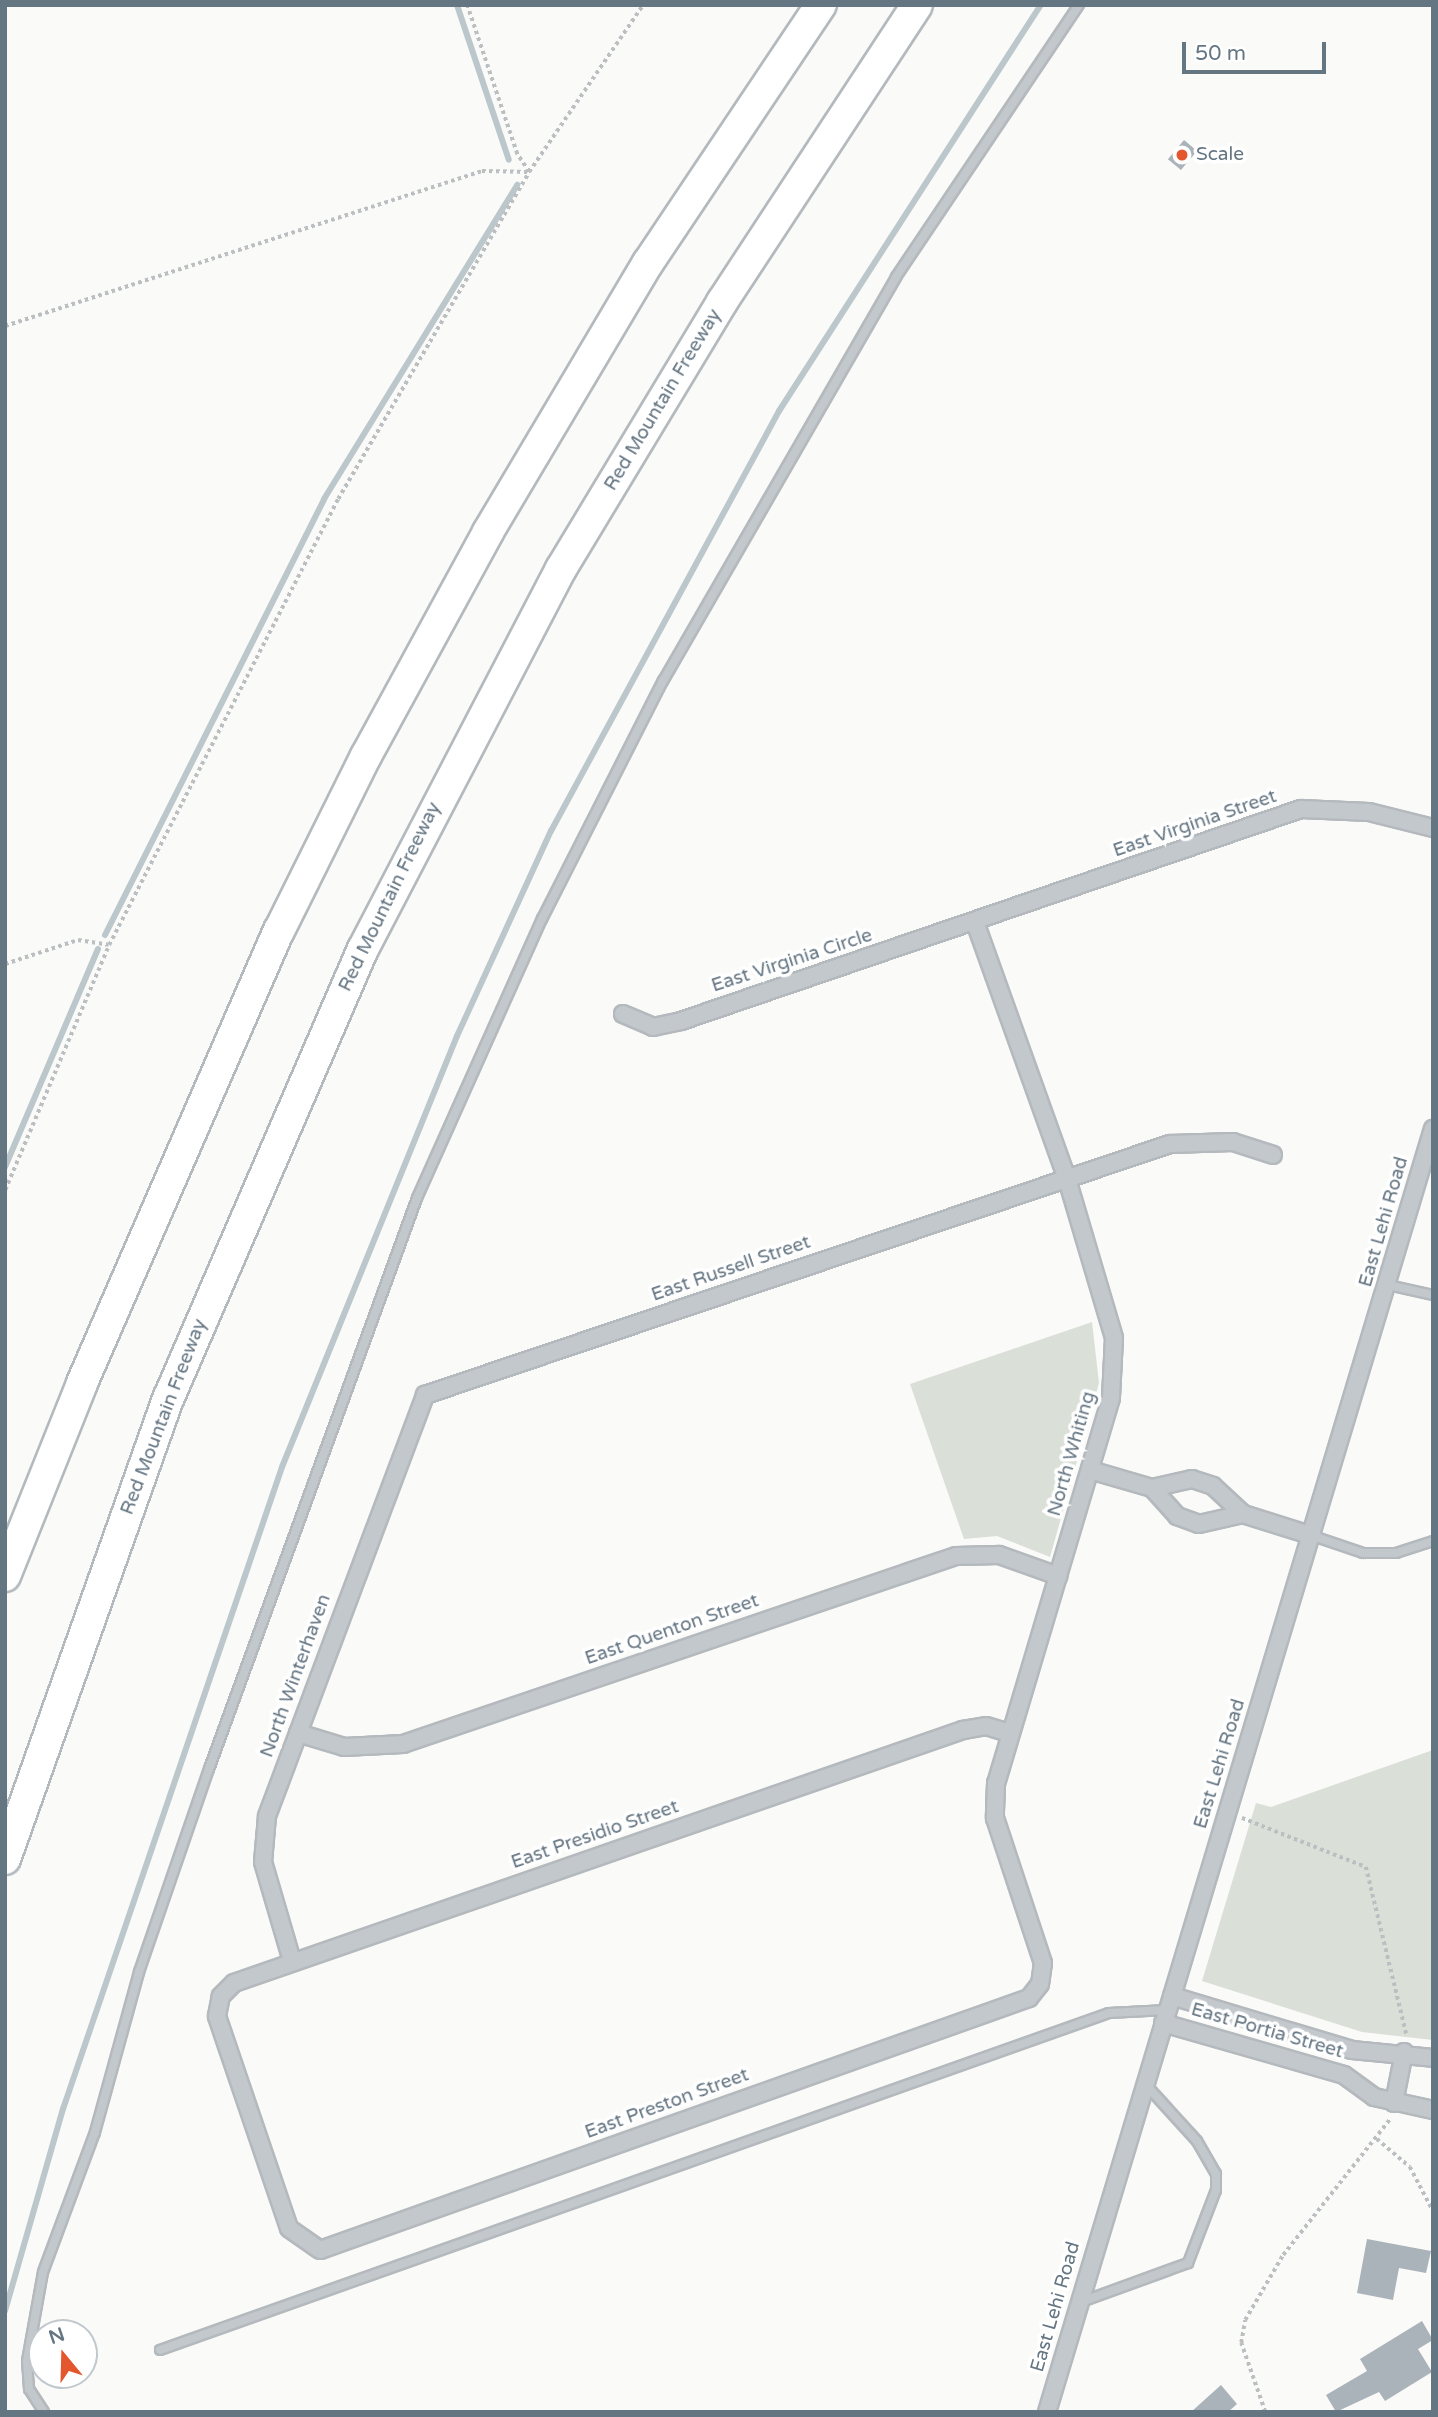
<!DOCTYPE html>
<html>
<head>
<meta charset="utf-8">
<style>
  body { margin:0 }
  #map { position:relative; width:1438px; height:2417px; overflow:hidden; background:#fafaf8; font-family:"Varela Round",sans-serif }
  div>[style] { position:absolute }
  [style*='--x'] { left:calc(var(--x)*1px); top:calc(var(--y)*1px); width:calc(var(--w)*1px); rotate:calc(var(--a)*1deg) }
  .green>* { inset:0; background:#dadfd7 }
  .stream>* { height:6px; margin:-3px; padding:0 3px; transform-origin:3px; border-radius:3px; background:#bbc7cb }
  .building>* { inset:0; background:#aab3b9; transform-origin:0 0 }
  .path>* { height:3.5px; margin-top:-1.75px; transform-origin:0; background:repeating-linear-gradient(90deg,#bbbfc2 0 3.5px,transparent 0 7px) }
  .roads { filter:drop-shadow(2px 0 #b4b9bd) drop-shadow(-2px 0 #b4b9bd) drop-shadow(0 2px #b4b9bd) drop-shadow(0 -2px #b4b9bd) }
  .lane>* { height:8px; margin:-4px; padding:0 4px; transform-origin:4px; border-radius:4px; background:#c3c8cc }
  .street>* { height:16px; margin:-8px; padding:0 8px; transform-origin:8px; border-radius:8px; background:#c3c8cc }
  .highway>* { height:30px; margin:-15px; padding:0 15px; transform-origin:15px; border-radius:15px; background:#fff }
  .dots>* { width:19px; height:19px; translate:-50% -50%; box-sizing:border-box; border:4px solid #fff; border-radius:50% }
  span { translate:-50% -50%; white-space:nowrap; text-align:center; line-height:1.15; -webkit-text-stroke:7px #fff; paint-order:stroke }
  .poi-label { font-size:19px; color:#657683 }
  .left { translate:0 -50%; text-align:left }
  .street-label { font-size:19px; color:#657683 }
  .frame { position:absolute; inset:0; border:7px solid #657683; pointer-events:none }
  .north { position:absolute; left:28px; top:2319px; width:70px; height:70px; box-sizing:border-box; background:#fff; border:2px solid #c1c8cd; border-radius:50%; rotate:341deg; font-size:19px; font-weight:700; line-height:28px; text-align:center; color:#657683 }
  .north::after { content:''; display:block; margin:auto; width:24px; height:32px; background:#e4572e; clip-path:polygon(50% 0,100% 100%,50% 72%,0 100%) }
  .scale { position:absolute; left:1182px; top:42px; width:144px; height:32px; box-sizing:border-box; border:4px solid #657683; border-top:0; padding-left:9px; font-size:21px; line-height:24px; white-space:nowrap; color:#657683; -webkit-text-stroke:5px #fff; paint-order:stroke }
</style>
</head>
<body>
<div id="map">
  <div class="green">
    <div style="clip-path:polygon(1092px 1322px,1099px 1383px,1050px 1557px,997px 1536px,964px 1539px,910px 1384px)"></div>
    <div style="clip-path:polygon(1433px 1750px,1433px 2040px,1362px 2032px,1202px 1981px,1256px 1803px,1271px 1807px)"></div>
  </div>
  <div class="stream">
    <div style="--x:457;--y:5;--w:163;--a:71.5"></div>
    <div style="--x:105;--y:935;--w:488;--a:-63.3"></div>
    <div style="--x:324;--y:499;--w:369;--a:-58.4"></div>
    <div style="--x:5;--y:1167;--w:237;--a:-66.9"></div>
    <div style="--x:5;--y:2311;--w:210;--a:-74"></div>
    <div style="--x:63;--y:2109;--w:678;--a:-71.16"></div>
    <div style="--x:282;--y:1467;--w:465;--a:-67.9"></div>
    <div style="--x:457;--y:1036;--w:226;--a:-65.4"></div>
    <div style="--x:551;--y:831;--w:478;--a:-61.5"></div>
    <div style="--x:779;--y:411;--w:483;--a:-57.2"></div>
  </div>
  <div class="building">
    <div style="left:1184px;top:140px;width:17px;height:25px;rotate:40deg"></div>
    <div style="clip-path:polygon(1367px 2239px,1431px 2251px,1426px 2273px,1399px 2268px,1393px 2300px,1357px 2293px)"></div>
    <div style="clip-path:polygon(1422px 2321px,1433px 2340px,1418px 2349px,1432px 2372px,1385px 2401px,1379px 2392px,1336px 2412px,1326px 2395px,1367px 2371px,1360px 2359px)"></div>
    <div style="clip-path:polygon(1221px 2385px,1237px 2404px,1228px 2412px,1191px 2412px)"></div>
  </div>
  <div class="path">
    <div style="--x:5;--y:326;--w:502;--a:-18"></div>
    <div style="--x:482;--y:171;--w:47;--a:1.2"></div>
    <div style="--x:529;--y:172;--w:22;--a:-124"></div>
    <div style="--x:517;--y:154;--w:157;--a:-108.6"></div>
    <div style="--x:5;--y:964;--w:77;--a:-18.2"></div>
    <div style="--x:78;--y:940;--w:31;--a:9"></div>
    <div style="--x:5;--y:1190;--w:266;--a:-67"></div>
    <div style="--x:109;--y:945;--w:501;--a:-62.82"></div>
    <div style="--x:338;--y:499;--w:379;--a:-59.7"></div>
    <div style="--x:529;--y:172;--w:202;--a:-55.7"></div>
    <div style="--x:1242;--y:1818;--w:133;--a:21.6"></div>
    <div style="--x:1366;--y:1867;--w:175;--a:76.4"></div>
    <div style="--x:1377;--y:2139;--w:43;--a:40.3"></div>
    <div style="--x:1410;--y:2167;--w:50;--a:62.4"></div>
    <div style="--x:1265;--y:2412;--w:73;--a:-109.2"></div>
    <div style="--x:1241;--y:2343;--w:23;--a:-80"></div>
    <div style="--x:1245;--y:2320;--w:75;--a:-59.7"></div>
    <div style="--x:1283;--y:2255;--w:174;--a:-51.8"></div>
  </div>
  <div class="roads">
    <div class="lane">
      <div style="--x:1388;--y:1285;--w:46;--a:12.5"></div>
      <div style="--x:1313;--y:1536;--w:53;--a:18.8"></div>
      <div style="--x:1363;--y:1553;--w:33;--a:0"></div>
      <div style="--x:1396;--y:1553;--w:39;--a:-18"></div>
      <div style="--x:1081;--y:2302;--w:114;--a:-20"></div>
      <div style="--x:1188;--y:2263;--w:78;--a:-69"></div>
      <div style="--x:1216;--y:2190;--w:16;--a:-90"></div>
      <div style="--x:1216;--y:2174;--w:38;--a:-120"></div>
      <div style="--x:1197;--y:2141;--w:76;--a:-132.3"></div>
      <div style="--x:160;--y:2350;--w:1007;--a:-19.55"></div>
      <div style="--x:1109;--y:2013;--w:58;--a:-3"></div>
      <div style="--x:44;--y:2412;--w:27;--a:-123"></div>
      <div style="--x:29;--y:2389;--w:28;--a:-94"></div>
      <div style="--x:27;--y:2361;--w:90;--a:-79.8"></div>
      <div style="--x:43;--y:2272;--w:149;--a:-69.6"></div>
      <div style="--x:95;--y:2132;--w:166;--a:-74.6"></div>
      <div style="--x:139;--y:1972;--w:215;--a:-71"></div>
      <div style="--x:209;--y:1769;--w:608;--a:-69.98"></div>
      <div style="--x:417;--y:1198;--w:306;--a:-65.9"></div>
      <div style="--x:542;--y:919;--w:267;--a:-63.1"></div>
      <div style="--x:663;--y:681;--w:466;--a:-60"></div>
      <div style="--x:896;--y:277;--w:328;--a:-56.1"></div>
    </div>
    <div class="street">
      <div style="--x:975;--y:922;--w:273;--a:70.3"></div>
      <div style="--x:1067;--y:1179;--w:166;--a:73.5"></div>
      <div style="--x:1114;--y:1338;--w:60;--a:92.9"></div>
      <div style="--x:1111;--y:1398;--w:402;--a:106.6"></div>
      <div style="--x:996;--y:1783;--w:35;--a:92"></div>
      <div style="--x:995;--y:1818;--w:153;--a:71.7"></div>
      <div style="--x:1043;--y:1963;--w:21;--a:98"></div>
      <div style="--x:1040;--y:1984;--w:18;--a:128"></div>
      <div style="--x:1029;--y:1998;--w:752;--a:160.43"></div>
      <div style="--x:320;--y:2250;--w:38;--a:-145"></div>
      <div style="--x:289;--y:2228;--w:224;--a:-108.8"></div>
      <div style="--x:217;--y:2016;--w:20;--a:-79"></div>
      <div style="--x:221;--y:1996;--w:18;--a:-45"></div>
      <div style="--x:234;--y:1983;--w:772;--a:-19.14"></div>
      <div style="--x:963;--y:1730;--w:23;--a:-10"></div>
      <div style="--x:986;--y:1726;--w:24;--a:17"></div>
      <div style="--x:623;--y:1014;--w:33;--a:23"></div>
      <div style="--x:653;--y:1027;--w:29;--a:-12"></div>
      <div style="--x:681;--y:1021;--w:655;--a:-18.88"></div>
      <div style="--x:1301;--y:809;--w:68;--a:2.5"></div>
      <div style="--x:1369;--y:812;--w:66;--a:14"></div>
      <div style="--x:1090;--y:1470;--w:65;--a:16.2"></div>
      <div style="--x:1152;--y:1488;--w:41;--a:-12.7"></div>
      <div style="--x:1192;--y:1479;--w:22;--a:18"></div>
      <div style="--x:1213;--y:1486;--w:41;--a:43"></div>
      <div style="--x:1243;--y:1514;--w:73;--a:17.4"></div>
      <div style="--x:1152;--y:1488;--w:38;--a:48"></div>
      <div style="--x:1177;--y:1516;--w:23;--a:20"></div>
      <div style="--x:1199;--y:1524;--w:45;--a:-12.8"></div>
      <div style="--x:298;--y:1733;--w:48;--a:16.9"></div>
      <div style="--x:344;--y:1747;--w:59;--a:-2.9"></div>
      <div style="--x:403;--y:1744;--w:584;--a:-18.78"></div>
      <div style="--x:956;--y:1556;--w:43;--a:-1.3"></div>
      <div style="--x:999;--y:1555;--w:63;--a:19.6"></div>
      <div style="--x:292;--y:1961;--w:103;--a:-106.3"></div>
      <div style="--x:263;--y:1862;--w:46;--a:-85"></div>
      <div style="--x:267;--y:1816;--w:450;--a:-69.4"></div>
      <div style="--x:425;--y:1395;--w:786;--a:-18.62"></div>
      <div style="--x:1170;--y:1144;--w:63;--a:-1.8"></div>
      <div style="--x:1233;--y:1142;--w:42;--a:18"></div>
      <div style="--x:1172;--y:1996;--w:188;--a:16.7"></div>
      <div style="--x:1352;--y:2050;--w:81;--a:5.6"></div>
      <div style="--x:1163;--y:2023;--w:188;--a:16"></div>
      <div style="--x:1344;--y:2075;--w:37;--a:36"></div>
      <div style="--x:1374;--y:2097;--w:60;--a:12.4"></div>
      <div style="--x:1394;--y:2103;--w:52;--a:-78.9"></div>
      <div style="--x:1047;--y:2412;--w:1340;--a:-73.26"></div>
    </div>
    <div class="highway">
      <div style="--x:5;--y:1576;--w:208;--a:-68.2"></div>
      <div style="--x:82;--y:1383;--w:493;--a:-66.5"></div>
      <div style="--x:279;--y:931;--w:195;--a:-63.6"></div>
      <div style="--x:366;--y:756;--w:255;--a:-61.4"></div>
      <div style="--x:488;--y:532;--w:313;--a:-59.3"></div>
      <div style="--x:648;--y:263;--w:311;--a:-56.2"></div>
      <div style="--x:5;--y:1859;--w:490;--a:-70.5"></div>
      <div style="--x:169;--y:1397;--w:488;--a:-66.6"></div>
      <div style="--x:363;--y:949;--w:428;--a:-62.5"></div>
      <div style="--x:561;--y:569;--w:312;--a:-58.9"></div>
      <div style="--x:722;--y:302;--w:355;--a:-56.7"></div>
    </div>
  </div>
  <div class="dots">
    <div style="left:1182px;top:155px;background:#e4572e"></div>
  </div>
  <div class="poi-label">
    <span class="left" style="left:1196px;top:155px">Scale</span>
  </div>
  <div class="street-label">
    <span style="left:663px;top:400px;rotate:-59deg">Red Mountain Freeway</span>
    <span style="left:1195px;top:824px;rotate:-19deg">East Virginia Street</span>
    <span style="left:390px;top:897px;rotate:-64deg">Red Mountain Freeway</span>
    <span style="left:792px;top:961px;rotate:-18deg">East Virginia Circle</span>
    <span style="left:1384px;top:1222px;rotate:-74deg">East Lehi Road</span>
    <span style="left:731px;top:1269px;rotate:-19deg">East Russell Street</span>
    <span style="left:164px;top:1417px;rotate:-69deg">Red Mountain Freeway</span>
    <span style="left:1072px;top:1454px;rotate:-74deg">North Whiting</span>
    <span style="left:672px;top:1630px;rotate:-19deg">East Quenton Street</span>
    <span style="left:296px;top:1676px;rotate:-70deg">North Winterhaven</span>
    <span style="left:1220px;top:1764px;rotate:-73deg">East Lehi Road</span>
    <span style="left:595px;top:1835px;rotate:-19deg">East Presidio Street</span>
    <span style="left:1267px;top:2031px;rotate:16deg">East Portia Street</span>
    <span style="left:667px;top:2104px;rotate:-20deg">East Preston Street</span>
    <span style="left:1056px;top:2307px;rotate:-74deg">East Lehi Road</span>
  </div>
  <div class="frame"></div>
  <div class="north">N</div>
  <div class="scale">50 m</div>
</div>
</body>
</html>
